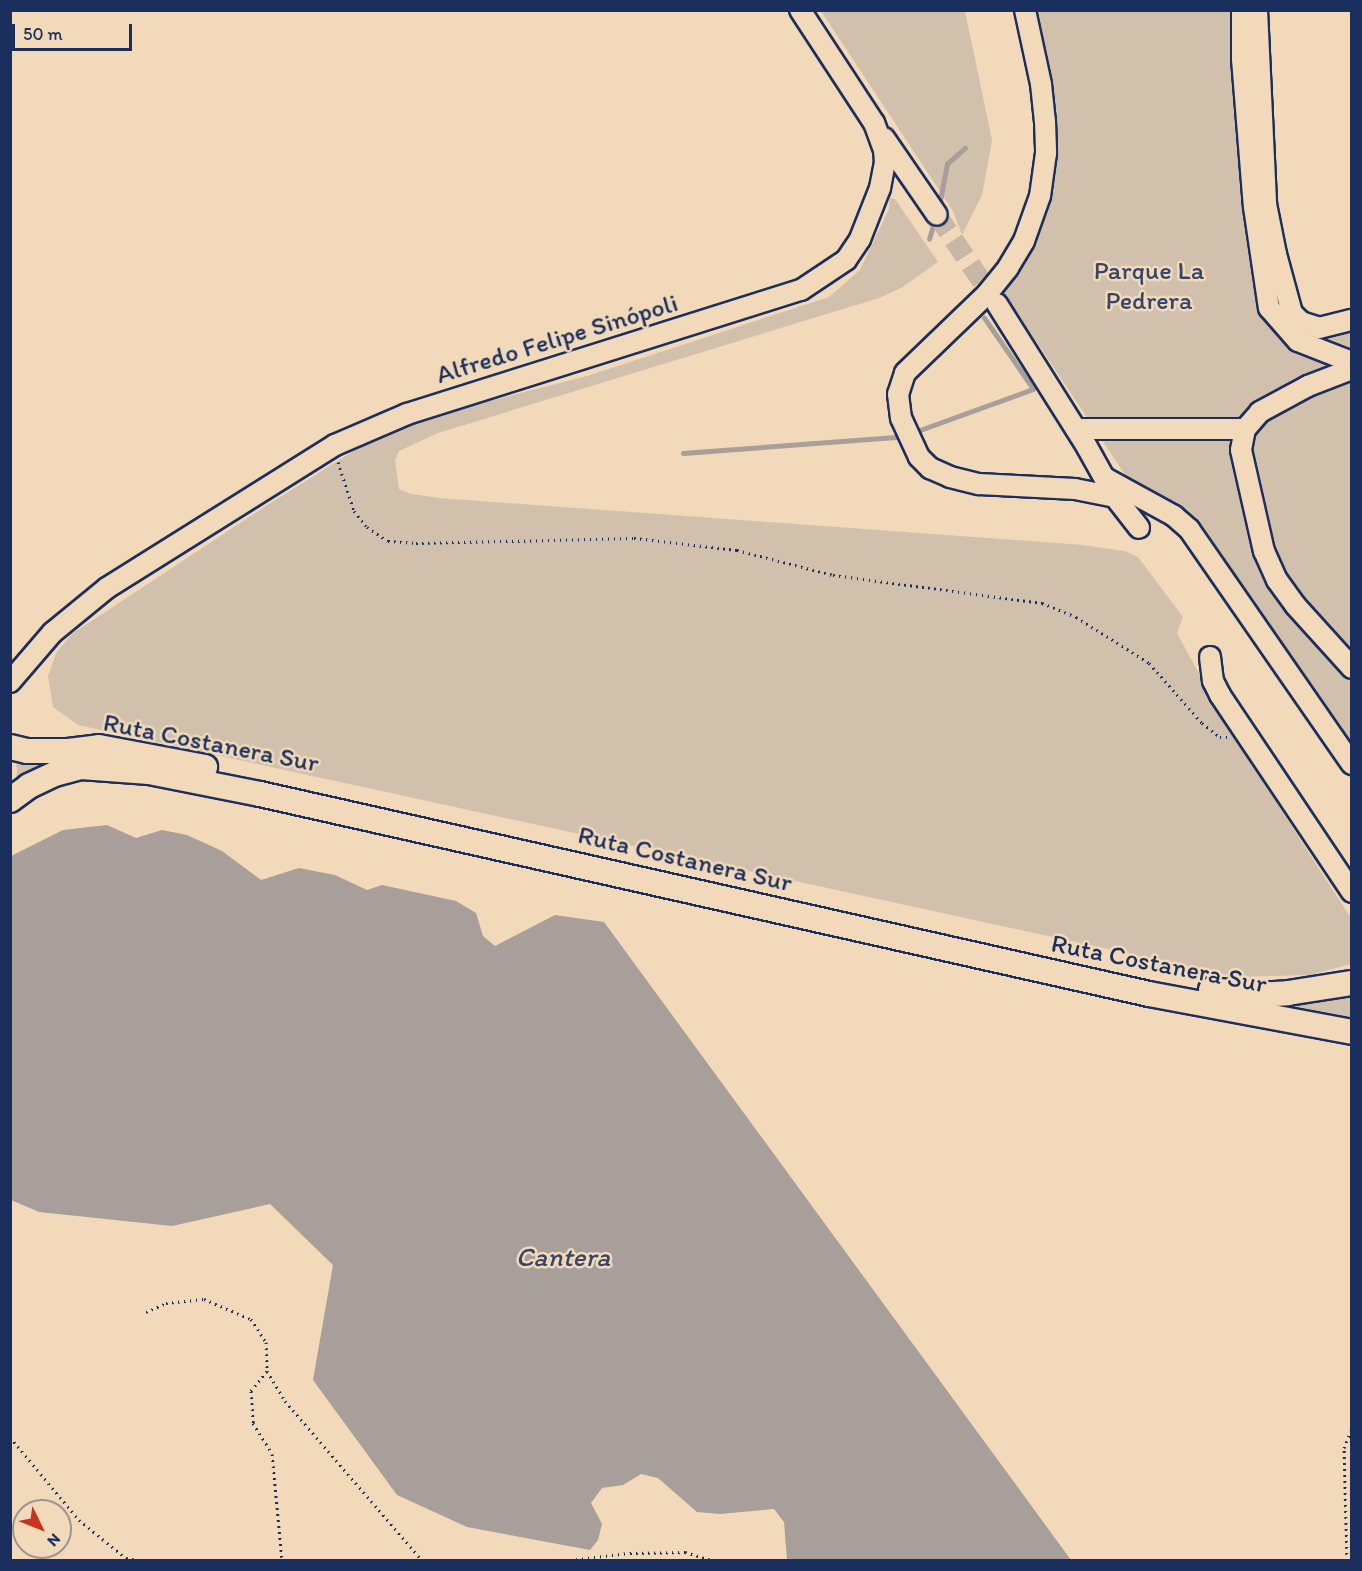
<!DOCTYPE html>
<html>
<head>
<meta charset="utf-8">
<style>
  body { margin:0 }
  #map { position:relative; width:1362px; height:1571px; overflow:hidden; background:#f1d9b9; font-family:Itim,sans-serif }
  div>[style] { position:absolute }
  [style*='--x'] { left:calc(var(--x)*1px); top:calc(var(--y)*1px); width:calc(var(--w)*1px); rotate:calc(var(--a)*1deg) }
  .green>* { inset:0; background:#d1c0ac }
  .water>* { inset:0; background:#a89f9a }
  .stream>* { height:4.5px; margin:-2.25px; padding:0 2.25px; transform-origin:2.25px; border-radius:2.25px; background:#a89f9a }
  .minor-tunnel>* { height:20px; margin-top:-10px; transform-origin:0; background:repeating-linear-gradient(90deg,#c6b7a7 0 20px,transparent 0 30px) }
  .path>* { height:3px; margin-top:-1.5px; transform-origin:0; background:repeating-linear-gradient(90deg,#1b2f5e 0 1.5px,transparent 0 6px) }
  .roads { filter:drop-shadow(2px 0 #1b2f5e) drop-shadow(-2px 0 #1b2f5e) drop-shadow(0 2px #1b2f5e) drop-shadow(0 -2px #1b2f5e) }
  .minor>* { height:20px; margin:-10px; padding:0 10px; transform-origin:10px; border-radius:10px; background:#f1d9b9 }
  .major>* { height:24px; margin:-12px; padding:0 12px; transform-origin:12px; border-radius:12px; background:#f1d9b9 }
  span { translate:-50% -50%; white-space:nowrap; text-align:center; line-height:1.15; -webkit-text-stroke:5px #f1d9b9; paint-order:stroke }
  .park-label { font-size:26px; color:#36456a }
  .street-label { font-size:26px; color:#1b2f5e }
  .water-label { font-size:27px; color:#37456a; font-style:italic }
  .frame { position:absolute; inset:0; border:12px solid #1b2f5e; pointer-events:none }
  .north { position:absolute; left:12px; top:1499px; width:60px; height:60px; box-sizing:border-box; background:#f1d9b9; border:2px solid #9b9595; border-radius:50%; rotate:133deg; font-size:16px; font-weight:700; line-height:24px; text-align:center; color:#1b2f5e }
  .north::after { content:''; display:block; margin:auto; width:21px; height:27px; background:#c8321e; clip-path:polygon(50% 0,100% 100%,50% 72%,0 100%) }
  .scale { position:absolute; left:12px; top:24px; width:120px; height:27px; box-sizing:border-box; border:3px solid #1b2f5e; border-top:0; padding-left:8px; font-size:18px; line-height:21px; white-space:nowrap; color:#1b2f5e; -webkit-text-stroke:4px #f1d9b9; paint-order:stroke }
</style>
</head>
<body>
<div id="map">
  <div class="green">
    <div style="clip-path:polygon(821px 11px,965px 11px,992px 140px,982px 195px,962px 235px,953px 211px)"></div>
    <div style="clip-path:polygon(1032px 11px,1248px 11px,1282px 309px,1351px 330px,1351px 752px,1200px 530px,1132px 485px,1000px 287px,1044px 203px)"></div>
    <div style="clip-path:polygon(890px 198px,895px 199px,938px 262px,901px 288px,879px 298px,438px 433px,399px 451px,395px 460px,399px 489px,411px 494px,439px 498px,1083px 545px,1124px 551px,1138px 557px,1183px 617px,1177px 633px,1228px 728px,1351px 918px,1351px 964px,1310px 975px,1237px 977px,78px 725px,53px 707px,48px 676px,56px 653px,72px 634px,266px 506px,368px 442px,420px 419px,587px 376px,829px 297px,860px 270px,889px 209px)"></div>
    <div style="clip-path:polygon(118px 752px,1203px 992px,1351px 987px,1351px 1022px,1286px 1005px,1193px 993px,126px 758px,16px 786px,17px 769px,14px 757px)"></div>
  </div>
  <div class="water">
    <div style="clip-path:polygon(107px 825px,136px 838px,162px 830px,187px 835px,222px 851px,261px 880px,299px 868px,335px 875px,367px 890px,382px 885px,456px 901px,476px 913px,483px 936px,495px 946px,555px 915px,604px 922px,1071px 1560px,787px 1560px,784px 1522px,774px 1509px,720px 1514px,697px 1512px,658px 1478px,641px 1474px,623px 1485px,602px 1488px,591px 1503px,602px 1524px,598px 1540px,590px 1550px,467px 1527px,397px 1495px,313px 1380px,333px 1265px,270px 1204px,172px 1226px,39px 1212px,11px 1200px,11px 856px,63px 830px)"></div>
  </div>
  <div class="stream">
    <div style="--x:939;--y:206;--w:43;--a:-79.2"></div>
    <div style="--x:947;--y:164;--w:24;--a:-42"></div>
    <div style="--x:929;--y:239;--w:21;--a:-73"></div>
    <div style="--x:920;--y:430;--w:120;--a:-19.9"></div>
    <div style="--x:1033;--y:389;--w:86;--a:-124.6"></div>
    <div style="--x:683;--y:453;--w:213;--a:-4.3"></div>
  </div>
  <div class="minor-tunnel">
    <div style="--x:937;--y:215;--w:107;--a:56"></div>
  </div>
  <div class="path">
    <div style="--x:338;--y:462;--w:52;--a:71.9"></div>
    <div style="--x:354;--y:511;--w:21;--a:51"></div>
    <div style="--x:367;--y:527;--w:25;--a:34"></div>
    <div style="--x:388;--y:541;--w:28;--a:4"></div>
    <div style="--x:416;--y:543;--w:218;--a:-1.3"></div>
    <div style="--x:634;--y:538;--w:104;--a:6.6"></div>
    <div style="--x:737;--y:550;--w:99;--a:14.6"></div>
    <div style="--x:833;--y:575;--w:211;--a:7.6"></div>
    <div style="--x:1042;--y:603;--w:37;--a:22"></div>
    <div style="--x:1076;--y:617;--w:86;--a:32.2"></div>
    <div style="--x:1149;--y:663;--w:80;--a:48.5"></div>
    <div style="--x:1202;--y:723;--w:23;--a:38"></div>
    <div style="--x:1220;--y:737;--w:9;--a:0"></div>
    <div style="--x:146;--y:1312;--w:22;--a:-24"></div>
    <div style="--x:166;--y:1303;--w:38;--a:-6"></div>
    <div style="--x:204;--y:1299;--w:51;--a:23.1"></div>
    <div style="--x:251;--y:1319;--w:27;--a:57"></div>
    <div style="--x:266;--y:1342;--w:29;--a:88"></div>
    <div style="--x:267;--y:1371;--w:35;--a:59"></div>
    <div style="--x:285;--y:1401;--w:210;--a:49.3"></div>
    <div style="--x:267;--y:1371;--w:26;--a:129"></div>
    <div style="--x:251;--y:1391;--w:32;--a:86"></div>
    <div style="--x:253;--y:1423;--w:36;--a:58"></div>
    <div style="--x:272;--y:1454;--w:106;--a:84.6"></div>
    <div style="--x:10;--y:1437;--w:108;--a:50.3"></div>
    <div style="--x:79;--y:1520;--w:60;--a:39"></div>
    <div style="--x:126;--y:1558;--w:11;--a:10"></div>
    <div style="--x:570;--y:1560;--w:60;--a:-6.7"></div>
    <div style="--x:630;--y:1553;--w:55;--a:-1"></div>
    <div style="--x:685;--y:1552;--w:28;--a:17"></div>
    <div style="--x:1347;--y:1560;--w:112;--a:-91.5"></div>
    <div style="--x:1344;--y:1448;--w:22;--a:-68"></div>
  </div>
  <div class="roads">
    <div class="minor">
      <div style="--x:1025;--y:10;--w:76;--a:77.8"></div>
      <div style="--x:1041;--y:84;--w:37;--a:84"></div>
      <div style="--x:1045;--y:121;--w:32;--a:88"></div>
      <div style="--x:1046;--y:153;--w:43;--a:97.9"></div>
      <div style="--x:1040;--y:196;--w:48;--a:109.6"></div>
      <div style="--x:1024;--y:241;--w:31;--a:121"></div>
      <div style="--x:1008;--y:268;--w:32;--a:129"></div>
      <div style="--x:988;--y:293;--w:115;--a:136.1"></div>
      <div style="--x:905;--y:373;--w:22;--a:108"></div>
      <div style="--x:898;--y:394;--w:24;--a:83"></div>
      <div style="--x:901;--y:418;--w:43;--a:65.2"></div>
      <div style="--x:919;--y:457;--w:16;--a:45"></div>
      <div style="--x:930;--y:468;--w:22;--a:24"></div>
      <div style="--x:950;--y:477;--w:30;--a:14"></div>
      <div style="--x:979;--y:484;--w:96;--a:3"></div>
      <div style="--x:1075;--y:489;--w:41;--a:11.3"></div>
      <div style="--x:1242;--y:10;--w:49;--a:90"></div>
      <div style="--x:1242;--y:59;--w:148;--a:85.4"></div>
      <div style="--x:1254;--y:207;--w:102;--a:81.6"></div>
      <div style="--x:1269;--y:308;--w:44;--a:48.7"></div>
      <div style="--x:1298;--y:341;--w:58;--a:21.3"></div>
      <div style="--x:1257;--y:10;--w:194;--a:87.3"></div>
      <div style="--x:1266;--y:204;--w:51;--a:78.7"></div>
      <div style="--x:1276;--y:254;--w:61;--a:74.8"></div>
      <div style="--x:1292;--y:313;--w:13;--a:45"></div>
      <div style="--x:1301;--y:322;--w:19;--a:18"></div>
      <div style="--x:1319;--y:328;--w:34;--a:-14"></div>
      <div style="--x:884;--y:138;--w:93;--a:55.5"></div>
      <div style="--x:997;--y:304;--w:169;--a:57.8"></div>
      <div style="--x:1087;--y:447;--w:57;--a:60.8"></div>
      <div style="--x:1115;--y:497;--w:39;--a:52"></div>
      <div style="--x:1352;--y:369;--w:47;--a:158.9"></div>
      <div style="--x:1308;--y:386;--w:55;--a:151.6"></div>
      <div style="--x:1260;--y:412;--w:23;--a:131"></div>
      <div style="--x:1245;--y:429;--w:21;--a:101"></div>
      <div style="--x:1241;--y:450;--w:104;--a:77.2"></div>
      <div style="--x:1264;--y:551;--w:32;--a:66"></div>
      <div style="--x:1277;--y:580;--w:31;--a:54"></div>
      <div style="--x:1295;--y:605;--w:85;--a:47.9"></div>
      <div style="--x:1076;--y:429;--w:169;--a:0"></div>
      <div style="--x:1105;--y:478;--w:79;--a:28.8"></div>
      <div style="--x:1174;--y:516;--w:20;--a:41"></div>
      <div style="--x:1189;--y:529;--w:286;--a:55.3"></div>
      <div style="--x:1210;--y:657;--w:24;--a:83"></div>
      <div style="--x:1213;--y:681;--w:16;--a:63"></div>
      <div style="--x:1220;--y:695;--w:237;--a:56.2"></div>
      <div style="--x:10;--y:682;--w:65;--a:-49.4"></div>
      <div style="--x:52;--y:633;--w:71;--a:-39.3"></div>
      <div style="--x:107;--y:588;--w:269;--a:-32.1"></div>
      <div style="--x:335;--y:445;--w:78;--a:-23.3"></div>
      <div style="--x:407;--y:414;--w:413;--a:-17.5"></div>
      <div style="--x:801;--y:290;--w:54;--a:-33.7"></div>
      <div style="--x:846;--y:260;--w:25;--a:-56"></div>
      <div style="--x:860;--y:239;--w:55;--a:-68.6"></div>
      <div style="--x:880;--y:188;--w:25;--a:-79"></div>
      <div style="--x:885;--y:163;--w:13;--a:-94"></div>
      <div style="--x:884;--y:150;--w:29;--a:-110"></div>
      <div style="--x:874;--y:123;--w:135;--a:-123.2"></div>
    </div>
    <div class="major">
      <div style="--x:10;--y:747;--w:17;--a:13"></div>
      <div style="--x:27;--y:751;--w:41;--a:0"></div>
      <div style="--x:68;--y:751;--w:31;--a:-7"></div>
      <div style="--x:99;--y:747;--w:108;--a:10.7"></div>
      <div style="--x:10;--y:800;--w:24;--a:-36"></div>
      <div style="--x:29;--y:786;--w:29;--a:-25"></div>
      <div style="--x:55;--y:774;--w:27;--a:-15"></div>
      <div style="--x:81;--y:767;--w:68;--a:4.2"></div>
      <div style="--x:149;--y:772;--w:113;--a:11.2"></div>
      <div style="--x:260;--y:794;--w:911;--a:12.68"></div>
      <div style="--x:1149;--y:994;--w:207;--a:10.6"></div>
      <div style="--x:1211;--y:990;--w:43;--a:6.6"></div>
      <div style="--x:1254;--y:995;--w:34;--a:-3"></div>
      <div style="--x:1288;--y:993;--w:65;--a:-8.9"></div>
    </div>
  </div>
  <div class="park-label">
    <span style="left:1149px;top:286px">Parque La<br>Pedrera</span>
  </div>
  <div class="street-label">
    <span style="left:557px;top:339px;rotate:-17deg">Alfredo Felipe Sinópoli</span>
    <span style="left:211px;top:743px;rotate:11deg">Ruta Costanera Sur</span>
    <span style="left:685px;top:859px;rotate:13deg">Ruta Costanera Sur</span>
    <span style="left:1159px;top:964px;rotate:11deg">Ruta Costanera Sur</span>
  </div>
  <div class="water-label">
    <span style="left:563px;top:1257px">Cantera</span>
  </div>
  <div class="frame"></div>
  <div class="north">N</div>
  <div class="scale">50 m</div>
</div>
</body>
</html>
